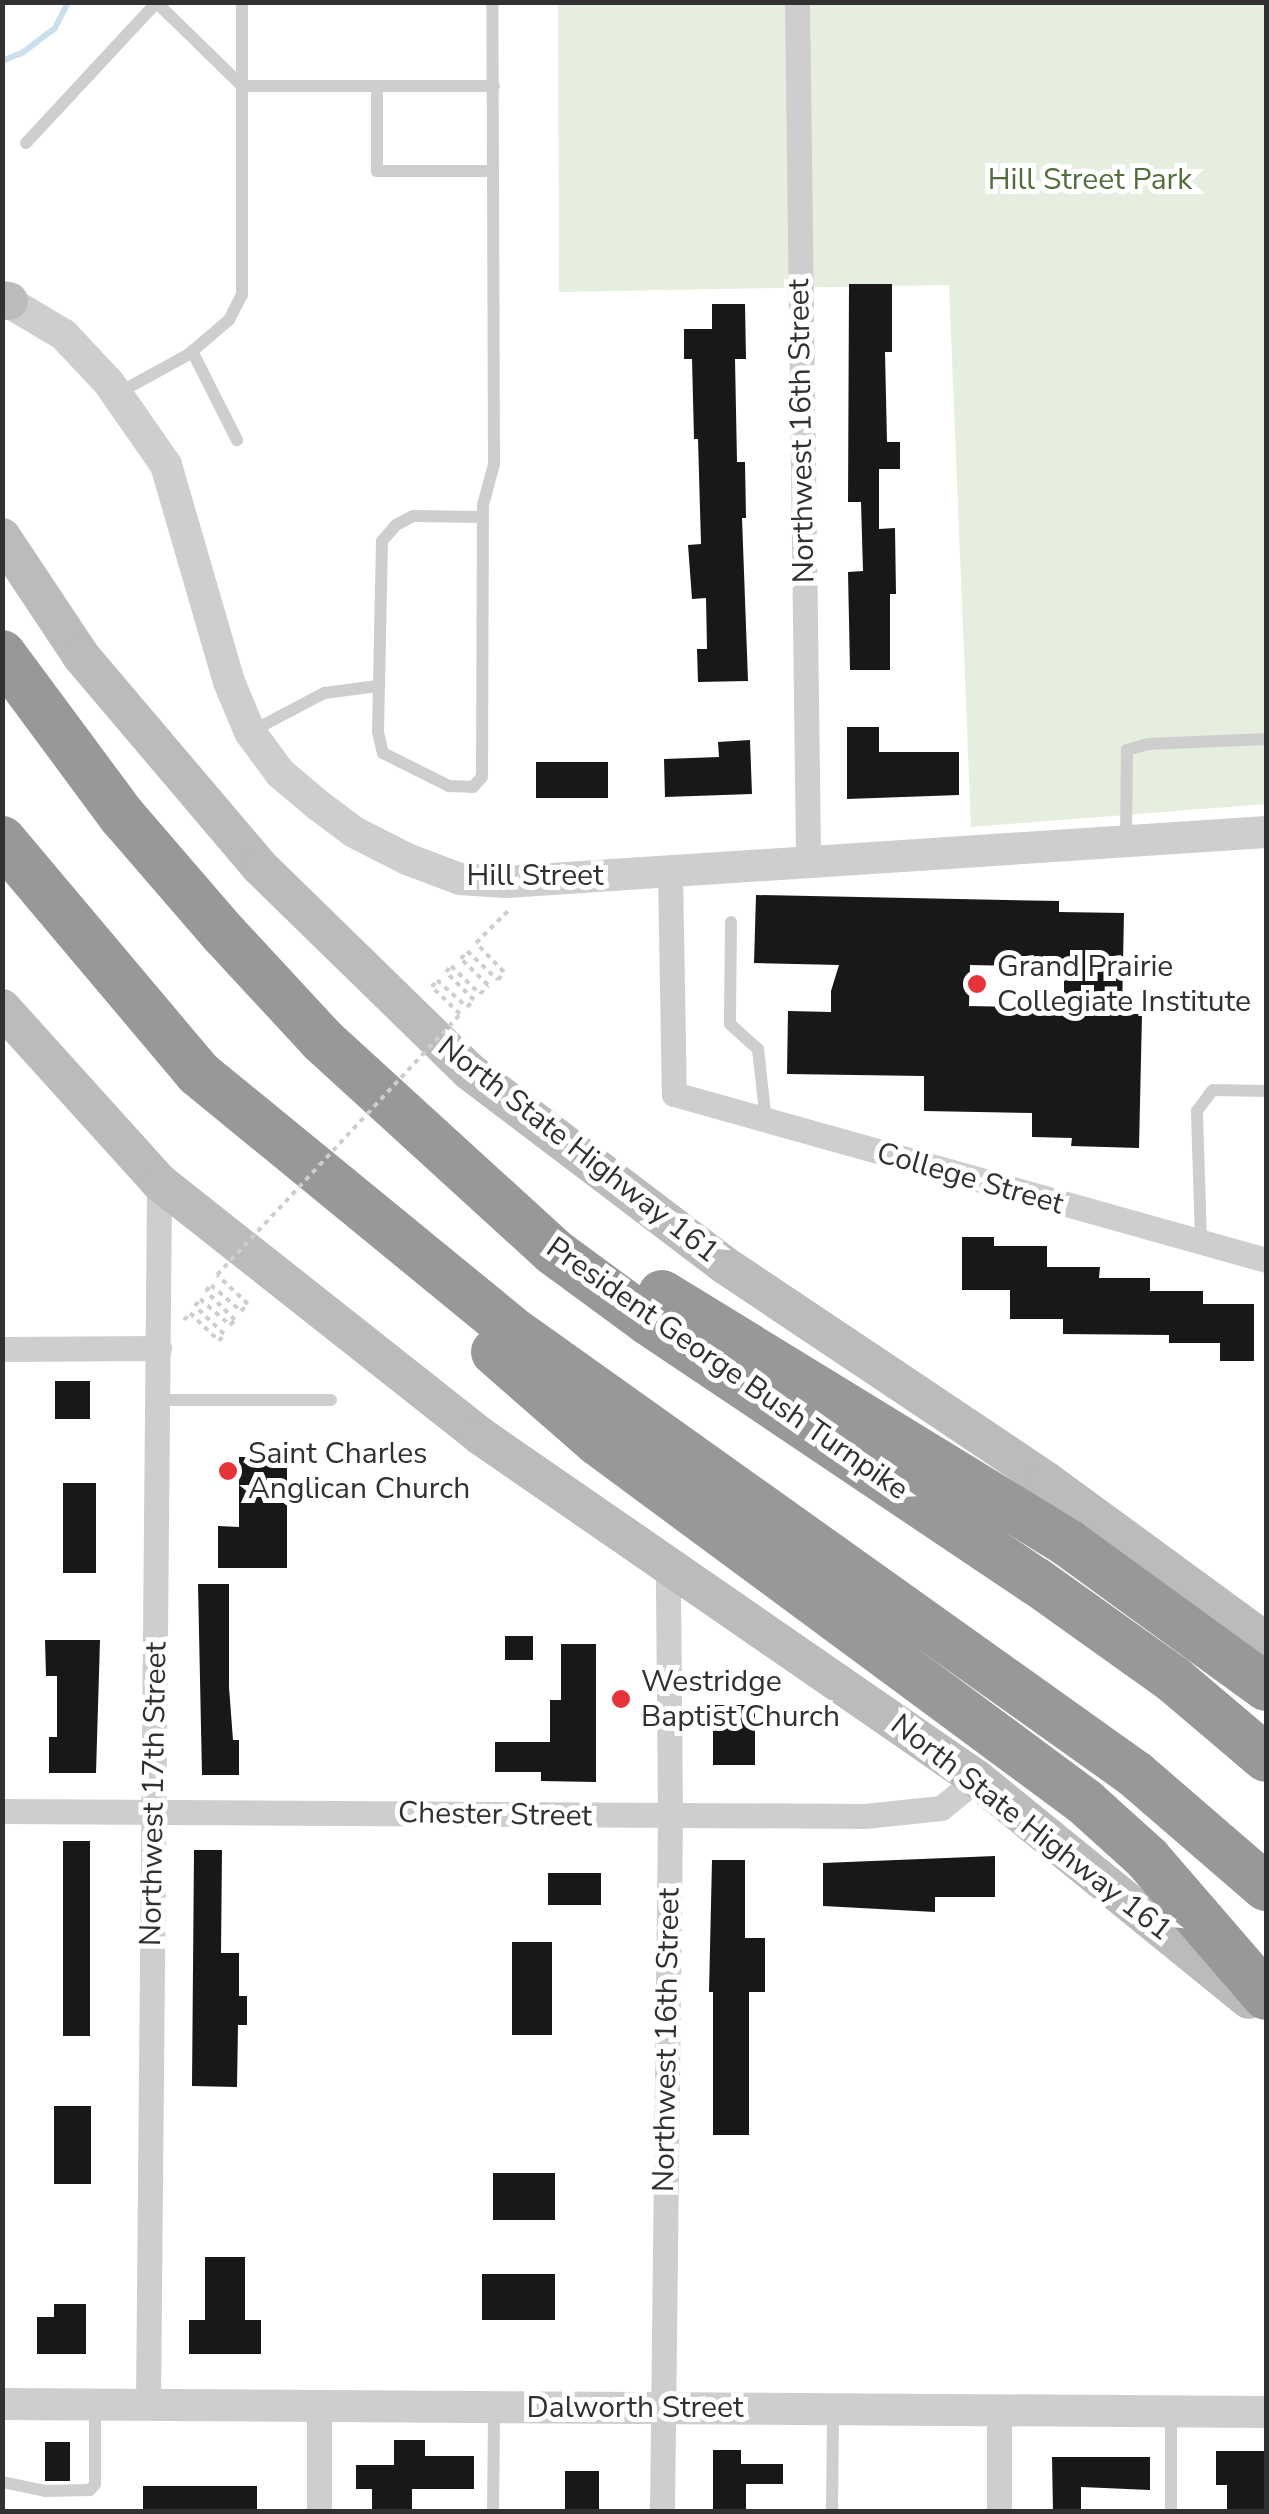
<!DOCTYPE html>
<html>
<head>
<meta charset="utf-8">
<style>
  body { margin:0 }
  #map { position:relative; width:1269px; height:2514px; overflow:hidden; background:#fff; font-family:"Nunito Sans",sans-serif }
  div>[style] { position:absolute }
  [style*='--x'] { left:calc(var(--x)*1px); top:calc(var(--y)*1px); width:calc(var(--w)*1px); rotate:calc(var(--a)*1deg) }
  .green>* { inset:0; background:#e6eedf }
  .stream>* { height:6px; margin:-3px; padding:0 3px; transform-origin:3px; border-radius:3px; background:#ccdfed }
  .building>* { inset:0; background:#181818; transform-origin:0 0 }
  .path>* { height:4px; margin-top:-2px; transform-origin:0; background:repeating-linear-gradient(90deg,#cecece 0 5px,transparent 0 10px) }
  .service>* { height:12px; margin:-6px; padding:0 6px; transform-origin:6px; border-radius:6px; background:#cecece }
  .minor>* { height:25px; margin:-12.5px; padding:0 12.5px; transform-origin:12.5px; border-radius:12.5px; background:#cecece }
  .tertiary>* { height:32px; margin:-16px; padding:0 16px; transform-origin:16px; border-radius:16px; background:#cecece }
  .secondary>* { height:38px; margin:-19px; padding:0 19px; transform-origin:19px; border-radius:19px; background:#bbb }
  .motorway>* { height:48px; margin:-24px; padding:0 24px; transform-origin:24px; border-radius:24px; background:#989898 }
  .path-bridge>* { height:4px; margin-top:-2px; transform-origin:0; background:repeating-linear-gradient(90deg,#cecece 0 5px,transparent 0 10px) }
  .dots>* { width:28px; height:28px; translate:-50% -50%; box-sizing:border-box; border:5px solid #fff; border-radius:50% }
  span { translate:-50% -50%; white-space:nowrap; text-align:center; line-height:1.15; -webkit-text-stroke:10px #fff; paint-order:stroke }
  .park-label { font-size:30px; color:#526e3d }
  .street-label { font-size:30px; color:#313131 }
  .poi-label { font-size:30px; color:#313131 }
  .left { translate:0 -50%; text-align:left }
  .frame { position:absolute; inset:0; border:5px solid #313131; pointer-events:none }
</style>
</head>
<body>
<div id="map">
  <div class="green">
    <div style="clip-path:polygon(558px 3px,1266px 3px,1266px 804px,971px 827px,949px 285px,559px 292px)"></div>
  </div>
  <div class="stream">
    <div style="--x:2;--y:61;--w:22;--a:-22"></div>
    <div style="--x:22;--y:53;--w:41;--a:-37.1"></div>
    <div style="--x:55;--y:28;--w:29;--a:-63"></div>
  </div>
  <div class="building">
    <div style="clip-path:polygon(849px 284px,892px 284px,892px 352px,885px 352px,887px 442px,900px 442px,900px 469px,879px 469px,879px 529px,895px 528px,896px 594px,890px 594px,890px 670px,850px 670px,848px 572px,863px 571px,861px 502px,848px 502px)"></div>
    <div style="clip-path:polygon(712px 304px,745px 304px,746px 359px,735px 359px,737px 462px,745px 462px,746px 518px,742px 518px,748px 681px,698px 682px,697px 649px,707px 649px,706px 598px,692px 599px,688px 545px,701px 544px,698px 439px,694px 439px,692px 359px,684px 359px,684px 329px,712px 329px)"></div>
    <div style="clip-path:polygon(847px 727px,879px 727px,879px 752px,959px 752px,959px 795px,847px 799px)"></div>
    <div style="clip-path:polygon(750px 740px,752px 794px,665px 797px,664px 759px,719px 757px,718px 742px)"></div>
    <div style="left:536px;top:762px;width:72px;height:36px"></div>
    <div style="clip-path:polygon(evenodd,756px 895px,1059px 901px,1059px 912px,1124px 913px,1122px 1014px,1142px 1014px,1139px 1148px,1071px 1146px,1072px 1138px,1032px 1137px,1032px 1113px,924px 1111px,924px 1076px,787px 1074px,788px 1011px,831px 1012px,831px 991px,839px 965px,754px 963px,756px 895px,970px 965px,1064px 967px,1064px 1008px,969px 1006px,970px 965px)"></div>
    <div style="clip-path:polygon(962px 1237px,994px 1237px,994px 1246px,1047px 1246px,1047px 1267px,1100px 1267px,1099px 1278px,1150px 1278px,1150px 1291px,1203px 1291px,1203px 1304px,1254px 1304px,1254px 1361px,1220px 1361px,1220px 1343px,1169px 1343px,1169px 1335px,1063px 1334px,1063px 1319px,1010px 1319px,1010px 1290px,962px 1290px)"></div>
    <div style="left:55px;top:1381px;width:35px;height:38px"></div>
    <div style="clip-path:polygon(239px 1457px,287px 1457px,287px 1568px,218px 1568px,218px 1526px,239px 1527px)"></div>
    <div style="left:63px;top:1483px;width:33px;height:90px"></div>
    <div style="clip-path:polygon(198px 1584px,229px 1584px,229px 1687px,233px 1740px,239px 1740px,239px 1775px,202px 1775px)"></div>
    <div style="left:505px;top:1636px;width:28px;height:24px"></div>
    <div style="clip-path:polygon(45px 1640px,100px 1640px,96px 1773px,49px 1773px,49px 1737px,57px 1737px,57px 1676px,46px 1676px)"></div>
    <div style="clip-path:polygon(561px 1644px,596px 1644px,596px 1782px,541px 1781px,541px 1772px,495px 1772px,495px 1742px,550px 1742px,550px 1700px,561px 1700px)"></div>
    <div style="left:713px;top:1705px;width:42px;height:60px"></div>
    <div style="left:63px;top:1841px;width:27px;height:195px"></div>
    <div style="clip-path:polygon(194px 1850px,222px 1850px,221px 1953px,239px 1953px,239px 1996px,247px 1996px,247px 2025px,238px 2025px,237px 2087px,192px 2086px)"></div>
    <div style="clip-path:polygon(995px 1856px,995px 1897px,935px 1897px,935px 1912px,823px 1906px,823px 1863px)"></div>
    <div style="clip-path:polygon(712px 1860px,745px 1860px,745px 1938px,765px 1938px,765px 1992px,749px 1992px,749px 2135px,713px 2135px,713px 1992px,709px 1992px)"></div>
    <div style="left:548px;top:1873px;width:53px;height:32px"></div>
    <div style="left:512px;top:1942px;width:40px;height:93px"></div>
    <div style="left:54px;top:2106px;width:37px;height:78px"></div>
    <div style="left:493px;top:2173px;width:62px;height:47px"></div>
    <div style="clip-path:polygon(205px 2257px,245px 2257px,245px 2320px,261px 2320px,261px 2354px,189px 2354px,189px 2320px,205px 2320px)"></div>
    <div style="left:482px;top:2274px;width:73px;height:46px"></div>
    <div style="clip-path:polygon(54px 2304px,86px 2304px,86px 2354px,37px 2354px,37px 2317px,54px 2317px)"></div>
    <div style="clip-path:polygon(394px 2440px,425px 2440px,425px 2456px,474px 2456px,474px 2489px,412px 2489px,412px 2512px,372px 2512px,372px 2489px,356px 2489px,356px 2465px,394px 2465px)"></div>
    <div style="left:45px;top:2442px;width:25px;height:39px"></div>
    <div style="clip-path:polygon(713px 2450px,741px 2450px,741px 2464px,783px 2464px,783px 2484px,746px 2484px,746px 2512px,713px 2512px)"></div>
    <div style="clip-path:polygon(1216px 2451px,1266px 2451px,1266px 2512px,1227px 2512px,1227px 2485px,1216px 2485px)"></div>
    <div style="clip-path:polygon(1052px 2457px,1150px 2457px,1150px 2490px,1081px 2487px,1081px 2512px,1053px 2512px)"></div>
    <div style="left:565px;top:2471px;width:34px;height:40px"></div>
    <div style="left:143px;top:2486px;width:114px;height:23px"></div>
  </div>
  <div class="path">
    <div style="--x:460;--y:1014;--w:39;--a:-136"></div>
    <div style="--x:432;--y:987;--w:9;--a:-54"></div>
    <div style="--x:437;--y:980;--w:40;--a:42"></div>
    <div style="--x:467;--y:1007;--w:10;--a:-45"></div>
    <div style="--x:474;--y:1000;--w:40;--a:-135"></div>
    <div style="--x:446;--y:972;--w:8;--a:-50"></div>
    <div style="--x:451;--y:966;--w:40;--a:44"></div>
    <div style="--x:480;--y:994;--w:12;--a:-48"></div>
    <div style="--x:488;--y:985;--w:37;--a:-136"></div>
    <div style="--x:461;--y:959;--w:10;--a:-53"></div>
    <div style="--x:467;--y:951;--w:42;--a:43.1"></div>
    <div style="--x:498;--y:980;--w:10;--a:-53"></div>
    <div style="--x:504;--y:972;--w:40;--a:-134"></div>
    <div style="--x:476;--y:943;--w:47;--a:-45"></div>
    <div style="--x:184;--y:1320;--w:9;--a:-49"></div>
    <div style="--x:190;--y:1313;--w:40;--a:44"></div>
    <div style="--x:219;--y:1341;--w:9;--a:-54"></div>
    <div style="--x:224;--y:1334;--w:40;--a:-136"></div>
    <div style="--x:195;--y:1306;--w:9;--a:-54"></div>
    <div style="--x:200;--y:1299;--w:40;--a:41"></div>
    <div style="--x:230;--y:1325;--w:7;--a:-45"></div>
    <div style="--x:235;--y:1320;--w:41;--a:-135"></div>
    <div style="--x:206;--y:1291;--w:8;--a:-50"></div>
    <div style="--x:211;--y:1285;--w:40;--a:41"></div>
    <div style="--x:241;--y:1311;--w:10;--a:-45"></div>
    <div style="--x:248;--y:1304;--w:42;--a:-136.9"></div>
  </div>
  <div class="service">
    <div style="--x:156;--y:2;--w:120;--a:44.3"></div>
    <div style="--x:242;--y:86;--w:252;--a:0"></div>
    <div style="--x:377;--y:86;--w:85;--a:90"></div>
    <div style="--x:377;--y:171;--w:116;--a:0"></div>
    <div style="--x:26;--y:143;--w:191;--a:-47.1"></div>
    <div style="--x:192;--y:351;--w:100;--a:63.2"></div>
    <div style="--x:120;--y:392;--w:79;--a:-28.8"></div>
    <div style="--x:189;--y:354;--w:52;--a:-40.4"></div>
    <div style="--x:229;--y:320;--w:28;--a:-63"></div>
    <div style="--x:242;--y:295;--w:293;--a:-90"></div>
    <div style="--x:483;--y:517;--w:70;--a:-179.2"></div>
    <div style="--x:413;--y:516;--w:19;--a:152"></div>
    <div style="--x:396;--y:525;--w:21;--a:131"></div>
    <div style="--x:382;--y:541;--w:191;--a:91.2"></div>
    <div style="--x:378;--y:732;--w:22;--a:77"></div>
    <div style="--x:383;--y:753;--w:74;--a:26.6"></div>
    <div style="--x:449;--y:786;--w:24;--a:2"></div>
    <div style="--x:473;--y:787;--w:13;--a:-48"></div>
    <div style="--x:482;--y:777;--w:272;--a:-89.8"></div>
    <div style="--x:483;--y:505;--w:42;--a:-75"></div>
    <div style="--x:494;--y:464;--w:462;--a:-90.2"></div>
    <div style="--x:252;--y:731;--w:81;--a:-27.8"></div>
    <div style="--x:324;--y:693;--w:54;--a:-7.4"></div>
    <div style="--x:1126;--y:841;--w:91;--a:-89.4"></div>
    <div style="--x:1127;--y:750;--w:22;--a:-16"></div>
    <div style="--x:1148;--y:744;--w:118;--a:-2.4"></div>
    <div style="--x:731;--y:922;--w:102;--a:90.6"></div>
    <div style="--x:730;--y:1024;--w:38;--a:42"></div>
    <div style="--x:758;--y:1049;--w:72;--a:83.7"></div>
    <div style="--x:1201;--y:1241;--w:130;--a:-91.8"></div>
    <div style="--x:1197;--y:1111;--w:26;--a:-53"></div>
    <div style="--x:1213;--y:1090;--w:53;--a:1.1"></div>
    <div style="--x:158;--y:1400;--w:173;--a:0"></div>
    <div style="--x:2;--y:2482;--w:44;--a:11.8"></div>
    <div style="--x:45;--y:2491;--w:45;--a:-1.3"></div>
    <div style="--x:90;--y:2490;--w:8;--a:-50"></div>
    <div style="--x:95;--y:2484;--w:76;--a:-90"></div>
    <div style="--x:493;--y:2512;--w:102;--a:-89.4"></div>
    <div style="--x:832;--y:2512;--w:100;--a:-89.4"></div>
    <div style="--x:1171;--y:2512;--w:98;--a:-90"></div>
  </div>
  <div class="minor">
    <div style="--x:797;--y:2;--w:857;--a:89.26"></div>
    <div style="--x:670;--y:873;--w:221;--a:89"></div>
    <div style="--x:674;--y:1094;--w:615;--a:15.66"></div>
    <div style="--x:2;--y:1349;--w:157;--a:-0.4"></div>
    <div style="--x:2;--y:1811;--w:863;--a:0.33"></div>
    <div style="--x:865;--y:1816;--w:76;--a:-6"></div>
    <div style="--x:941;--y:1808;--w:46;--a:-38.9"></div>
    <div style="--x:148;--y:2405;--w:1223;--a:-89.48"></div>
    <div style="--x:319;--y:2512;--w:106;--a:-90"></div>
    <div style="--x:662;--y:2512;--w:696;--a:-89.34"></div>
    <div style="--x:670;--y:1816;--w:248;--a:-90.5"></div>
    <div style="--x:999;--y:2512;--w:102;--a:-90"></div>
  </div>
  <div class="tertiary">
    <div style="--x:2;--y:298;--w:72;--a:30.8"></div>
    <div style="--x:64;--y:335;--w:66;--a:46.8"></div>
    <div style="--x:109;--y:383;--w:100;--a:55.2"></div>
    <div style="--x:166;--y:465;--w:226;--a:73.8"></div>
    <div style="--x:229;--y:682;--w:54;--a:67.2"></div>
    <div style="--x:250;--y:732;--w:51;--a:53.8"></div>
    <div style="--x:280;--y:773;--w:50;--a:40.1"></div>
    <div style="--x:318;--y:805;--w:45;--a:36.9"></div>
    <div style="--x:354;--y:832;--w:59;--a:27"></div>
    <div style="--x:407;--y:859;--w:57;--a:20.7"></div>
    <div style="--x:460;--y:879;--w:46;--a:3.7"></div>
    <div style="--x:506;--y:882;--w:762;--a:-3.76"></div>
    <div style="--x:2;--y:2404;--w:1264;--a:0.36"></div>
  </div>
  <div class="secondary">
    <div style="--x:2;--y:300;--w:7;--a:8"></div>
    <div style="--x:2;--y:537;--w:143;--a:56.4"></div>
    <div style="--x:81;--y:656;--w:275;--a:49.7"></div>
    <div style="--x:259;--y:866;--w:293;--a:44.3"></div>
    <div style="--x:469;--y:1071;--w:319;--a:37.2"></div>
    <div style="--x:723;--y:1264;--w:390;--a:33.8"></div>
    <div style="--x:1047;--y:1481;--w:271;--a:36.2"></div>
    <div style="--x:2;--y:1008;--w:234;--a:47.9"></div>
    <div style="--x:159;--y:1182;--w:408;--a:38.3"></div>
    <div style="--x:479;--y:1435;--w:605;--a:34.64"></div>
    <div style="--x:977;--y:1779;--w:350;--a:39.1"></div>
  </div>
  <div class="motorway">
    <div style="--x:2;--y:654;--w:202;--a:53.5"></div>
    <div style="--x:122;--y:816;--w:156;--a:49.2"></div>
    <div style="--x:224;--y:934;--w:144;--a:47.2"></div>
    <div style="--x:322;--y:1040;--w:314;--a:42.4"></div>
    <div style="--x:554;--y:1252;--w:117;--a:36.3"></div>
    <div style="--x:648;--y:1321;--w:468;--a:33.9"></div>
    <div style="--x:1037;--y:1582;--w:167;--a:35.5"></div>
    <div style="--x:1173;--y:1679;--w:122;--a:40.3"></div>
    <div style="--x:2;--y:840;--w:304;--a:49.9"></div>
    <div style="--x:198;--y:1073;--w:402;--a:39.3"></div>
    <div style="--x:509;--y:1328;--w:769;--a:35.47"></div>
    <div style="--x:1135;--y:1774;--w:173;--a:40.8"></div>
    <div style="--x:662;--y:1294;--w:476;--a:31.5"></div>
    <div style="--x:1068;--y:1543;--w:245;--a:36"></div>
    <div style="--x:495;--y:1352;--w:137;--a:41.1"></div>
    <div style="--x:598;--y:1442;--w:606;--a:36.47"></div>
    <div style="--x:1085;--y:1802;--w:84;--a:42.1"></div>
    <div style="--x:1147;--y:1858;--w:182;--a:49.2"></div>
  </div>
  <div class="path-bridge">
    <div style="--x:217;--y:1275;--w:357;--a:-47"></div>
  </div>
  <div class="dots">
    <div style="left:977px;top:984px;background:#e7343a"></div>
    <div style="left:228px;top:1471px;background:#e7343a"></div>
    <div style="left:621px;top:1699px;background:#e7343a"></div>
  </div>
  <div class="park-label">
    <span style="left:1090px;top:180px">Hill Street Park</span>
  </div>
  <div class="street-label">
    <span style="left:802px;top:431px;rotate:-91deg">Northwest 16th Street</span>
    <span style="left:535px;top:876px">Hill Street</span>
    <span style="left:578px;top:1150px;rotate:38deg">North State Highway 161</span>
    <span style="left:970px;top:1179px;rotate:16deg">College Street</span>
    <span style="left:727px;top:1369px;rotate:35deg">President George Bush Turnpike</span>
    <span style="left:154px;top:1794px;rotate:-89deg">Northwest 17th Street</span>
    <span style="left:495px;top:1815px;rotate:1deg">Chester Street</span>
    <span style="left:1031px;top:1828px;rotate:38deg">North State Highway 161</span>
    <span style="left:667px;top:2040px;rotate:-89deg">Northwest 16th Street</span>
    <span style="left:635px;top:2408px">Dalworth Street</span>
  </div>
  <div class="poi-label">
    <span class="left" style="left:997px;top:984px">Grand Prairie<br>Collegiate Institute</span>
    <span class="left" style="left:248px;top:1471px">Saint Charles<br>Anglican Church</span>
    <span class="left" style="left:641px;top:1699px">Westridge<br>Baptist Church</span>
  </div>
  <div class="frame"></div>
</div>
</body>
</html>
